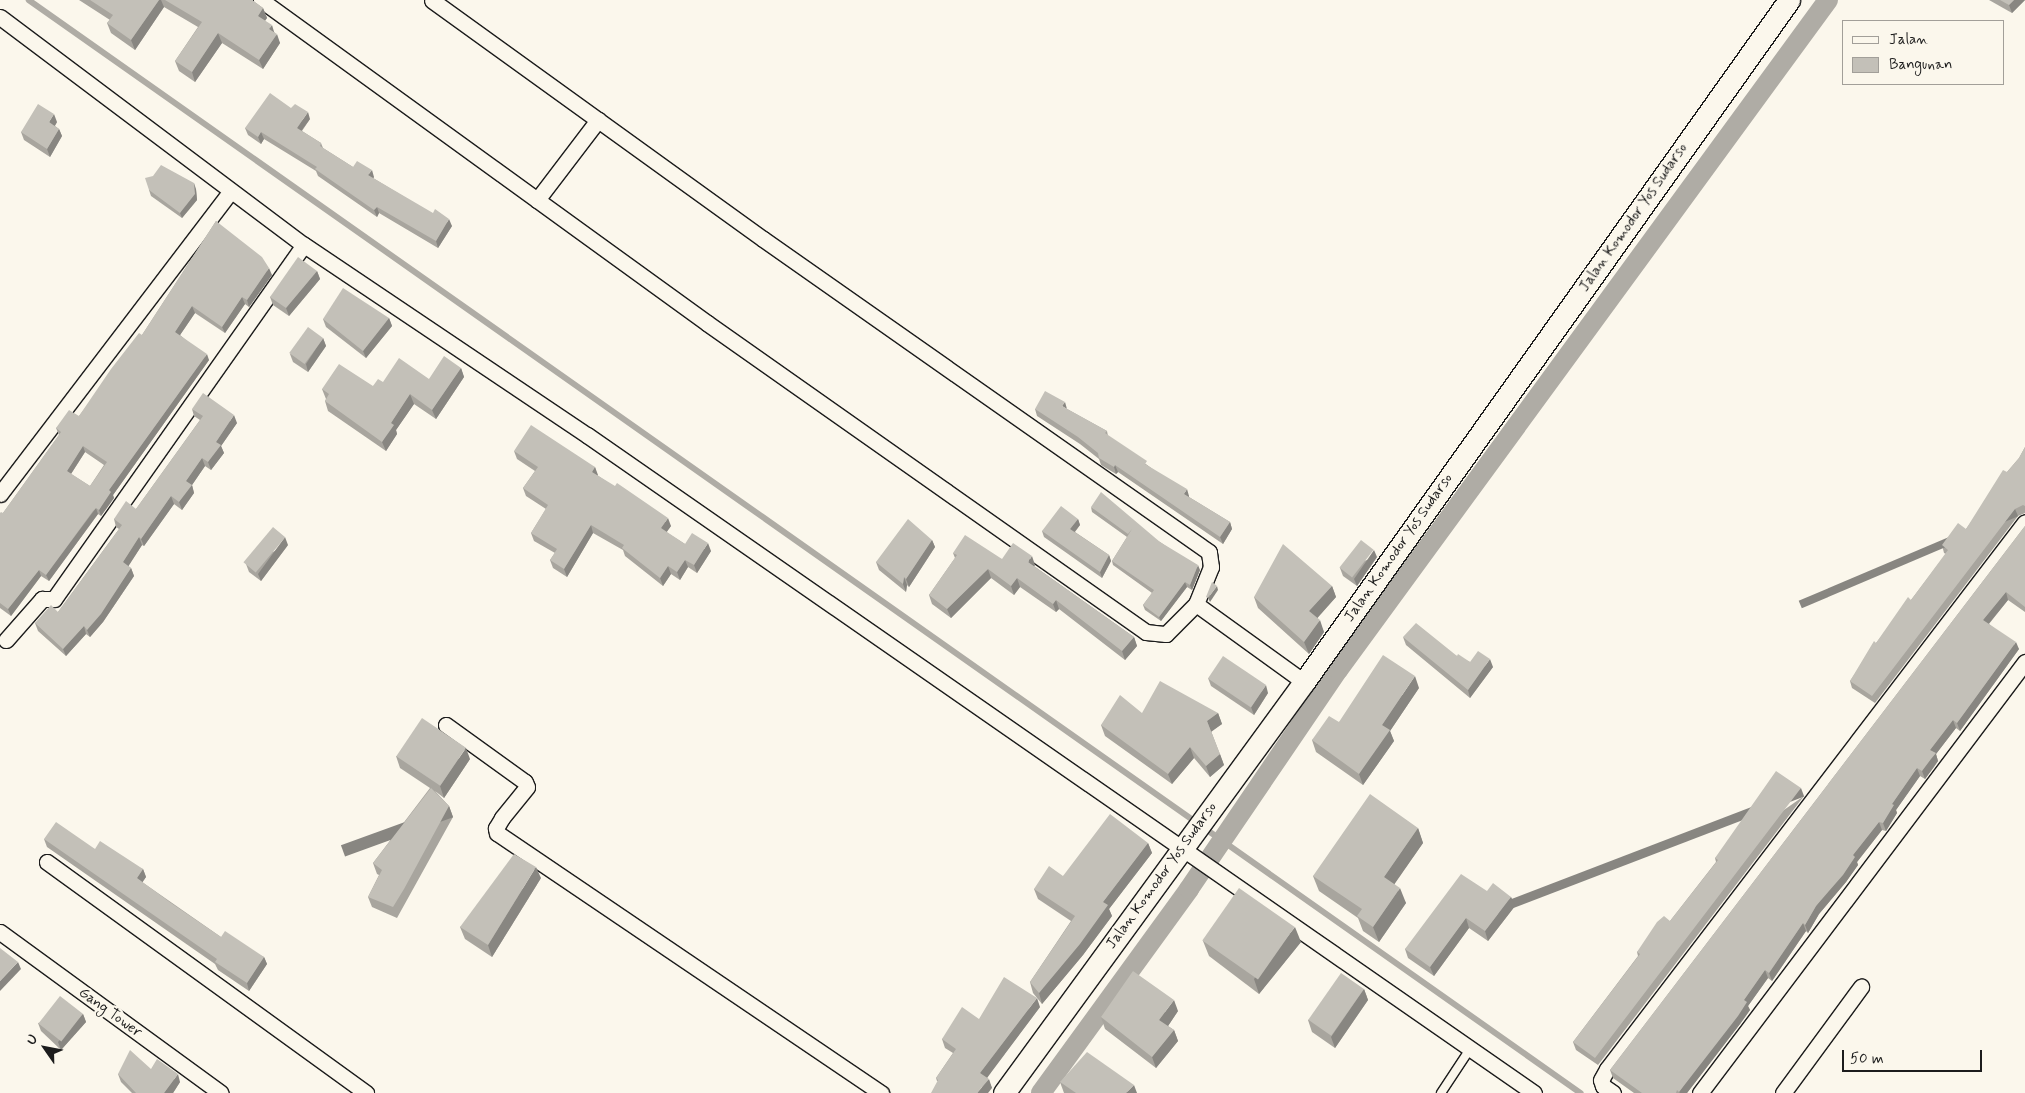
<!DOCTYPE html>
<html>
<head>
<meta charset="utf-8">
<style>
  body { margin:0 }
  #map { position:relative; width:2025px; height:1093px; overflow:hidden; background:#fbf7ec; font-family:Mynerve,sans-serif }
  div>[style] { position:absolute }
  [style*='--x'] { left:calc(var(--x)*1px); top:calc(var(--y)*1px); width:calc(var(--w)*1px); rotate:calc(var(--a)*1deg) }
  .stream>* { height:5.5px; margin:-2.75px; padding:0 2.75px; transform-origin:2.75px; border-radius:2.75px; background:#afaca5 }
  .canal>* { height:20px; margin:-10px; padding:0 10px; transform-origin:10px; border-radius:10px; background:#afaca5 }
  .roads { filter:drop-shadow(1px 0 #1c1c1c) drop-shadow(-1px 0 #1c1c1c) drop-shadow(0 1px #1c1c1c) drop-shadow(0 -1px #1c1c1c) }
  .lane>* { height:8px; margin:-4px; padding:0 4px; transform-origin:4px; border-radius:4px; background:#fbf7ec }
  .street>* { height:15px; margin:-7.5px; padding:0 7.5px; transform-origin:7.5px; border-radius:7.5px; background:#fbf7ec }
  .secondary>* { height:21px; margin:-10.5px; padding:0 10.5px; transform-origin:10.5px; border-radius:10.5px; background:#fbf7ec }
  .wall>* { inset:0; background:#a8a59e }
  .shaded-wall>* { inset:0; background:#888681; transform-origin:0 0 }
  .building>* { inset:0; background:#c3c0b8; transform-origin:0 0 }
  span { translate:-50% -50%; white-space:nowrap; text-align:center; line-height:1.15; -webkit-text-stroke:4.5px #fbf7ec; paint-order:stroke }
  .street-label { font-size:15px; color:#1c1c1c }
  .legend { position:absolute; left:1842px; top:20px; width:162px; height:65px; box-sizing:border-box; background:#fbf7ec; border:1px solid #a29f99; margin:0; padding:6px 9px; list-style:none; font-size:15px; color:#1c1c1c }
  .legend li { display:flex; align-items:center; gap:10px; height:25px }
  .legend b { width:25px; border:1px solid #a29f99 }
  .north { position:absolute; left:20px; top:1023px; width:50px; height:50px; -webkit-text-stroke:4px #fbf7ec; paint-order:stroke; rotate:303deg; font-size:14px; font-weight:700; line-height:20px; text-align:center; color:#1c1c1c }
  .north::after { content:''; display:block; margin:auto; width:18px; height:22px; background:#1c1c1c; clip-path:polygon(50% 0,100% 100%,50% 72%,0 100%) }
  .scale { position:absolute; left:1842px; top:1050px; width:140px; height:22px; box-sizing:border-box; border:2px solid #1c1c1c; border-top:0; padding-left:6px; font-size:15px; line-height:18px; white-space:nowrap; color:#1c1c1c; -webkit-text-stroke:4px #fbf7ec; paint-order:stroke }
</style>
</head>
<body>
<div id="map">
  <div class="stream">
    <div style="--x:29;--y:0;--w:1898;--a:35.16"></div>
  </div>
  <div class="canal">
    <div style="--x:1041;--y:1093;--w:252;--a:-54"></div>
    <div style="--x:1189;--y:889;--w:265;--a:-55.8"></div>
    <div style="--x:1338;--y:670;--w:830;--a:-53.82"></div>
  </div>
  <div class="roads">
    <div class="lane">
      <div style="--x:1441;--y:1093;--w:53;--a:-56.6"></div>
    </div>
    <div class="street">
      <div style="--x:261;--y:0;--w:551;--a:35.91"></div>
      <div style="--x:707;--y:323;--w:537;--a:35.14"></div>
      <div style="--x:1146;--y:632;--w:20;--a:6"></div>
      <div style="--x:1166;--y:634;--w:42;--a:-45"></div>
      <div style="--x:1196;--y:604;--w:40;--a:-68"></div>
      <div style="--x:1211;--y:567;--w:15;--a:-98"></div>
      <div style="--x:1209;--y:552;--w:545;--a:-144.94"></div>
      <div style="--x:763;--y:239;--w:408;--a:-144.2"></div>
      <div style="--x:0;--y:17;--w:380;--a:36.9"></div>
      <div style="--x:304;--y:245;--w:341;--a:33.9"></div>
      <div style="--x:587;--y:435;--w:1153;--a:34.79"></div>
      <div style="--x:537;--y:200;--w:101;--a:-52.7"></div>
      <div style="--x:0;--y:494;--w:380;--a:-52.7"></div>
      <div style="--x:1196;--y:604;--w:133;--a:35.8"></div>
      <div style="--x:6;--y:640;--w:55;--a:-48.7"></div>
      <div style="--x:42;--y:599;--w:12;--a:0"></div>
      <div style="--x:54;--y:599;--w:433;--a:-54.8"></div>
      <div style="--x:446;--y:725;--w:97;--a:35.8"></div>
      <div style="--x:525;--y:782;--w:5;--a:68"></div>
      <div style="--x:527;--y:787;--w:40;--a:129"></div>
      <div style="--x:502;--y:818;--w:12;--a:121"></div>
      <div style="--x:496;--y:828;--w:5;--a:79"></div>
      <div style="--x:497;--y:833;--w:464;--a:34.1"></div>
      <div style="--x:47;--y:862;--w:394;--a:35.9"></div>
      <div style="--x:0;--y:932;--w:273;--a:36.1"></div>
      <div style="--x:1613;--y:1093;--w:12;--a:-145"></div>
      <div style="--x:1603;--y:1086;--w:6;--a:-108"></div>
      <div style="--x:1601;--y:1080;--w:13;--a:-61"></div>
      <div style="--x:1607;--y:1069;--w:688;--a:-52.61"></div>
      <div style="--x:1700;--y:1093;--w:540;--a:-52.98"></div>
      <div style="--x:1783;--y:1093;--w:132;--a:-53.7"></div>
    </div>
    <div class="secondary">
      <div style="--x:1004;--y:1093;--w:509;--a:-53.87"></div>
      <div style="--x:1304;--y:682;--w:837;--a:-54.58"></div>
    </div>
  </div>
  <div class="wall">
    <div style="clip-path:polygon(79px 0,252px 0,263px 8px,267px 18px,265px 21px,274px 32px,280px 43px,263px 69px,222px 43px,195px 82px,179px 71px,175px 61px,198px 27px,164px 7px,135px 50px,111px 33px,107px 23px,110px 20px)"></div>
    <div style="clip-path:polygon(1989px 0,2025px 0,2012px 13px)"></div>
    <div style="clip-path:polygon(310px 119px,302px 131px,321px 143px,323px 148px,353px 167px,374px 177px,373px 178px,452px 226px,438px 248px,379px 213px,377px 217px,318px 176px,316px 171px,264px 139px,261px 144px,248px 135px,245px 128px)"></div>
    <div style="clip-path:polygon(57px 122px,55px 126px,59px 129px,62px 136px,50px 157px,24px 140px,21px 132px)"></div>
    <div style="clip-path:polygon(196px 189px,197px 200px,182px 218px,151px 196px,149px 190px)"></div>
    <div style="clip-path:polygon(evenodd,216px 221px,272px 275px,249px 307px,245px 304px,225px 333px,195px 313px,180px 335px,209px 360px,113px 495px,114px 498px,101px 516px,98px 514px,95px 518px,49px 581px,41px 576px,11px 616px,0 608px,0 513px,3px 513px,59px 435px,56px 428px,79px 416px,142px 335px,216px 221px,85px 452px,104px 465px,90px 486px,71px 474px,85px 452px)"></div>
    <div style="clip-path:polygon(317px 271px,320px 279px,289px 316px,273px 305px,270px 297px)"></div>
    <div style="clip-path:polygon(389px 318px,392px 326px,366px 358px,326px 327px,323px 319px)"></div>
    <div style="clip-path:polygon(323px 338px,326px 346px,308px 372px,293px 362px,290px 354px)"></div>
    <div style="clip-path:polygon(461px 368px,464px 377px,436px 419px,414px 404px,396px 430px,397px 434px,386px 451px,328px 411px,325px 401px,326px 399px,322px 389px,373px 386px,383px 382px,429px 379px)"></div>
    <div style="clip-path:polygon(192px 409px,237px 423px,221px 446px,224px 453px,211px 470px,205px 466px,192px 485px,194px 493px,182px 510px,174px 504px,144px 546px,142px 545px,128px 566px,131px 568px,134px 576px,103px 622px,90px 637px,86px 634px,66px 656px,38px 631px,35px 623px,58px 612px,119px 529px,116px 527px,114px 519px,136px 509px,200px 420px,194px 416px)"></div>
    <div style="clip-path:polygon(1035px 409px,1067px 409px,1107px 431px,1108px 436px,1189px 496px,1189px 497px,1230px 522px,1232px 529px,1223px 544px,1118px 472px,1116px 474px,1101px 465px,1099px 459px,1080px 444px,1037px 416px)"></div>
    <div style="clip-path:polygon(2025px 447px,2025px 513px,2018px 516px,1875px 703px,1852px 688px,1850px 681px,1876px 643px,1911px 600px,1946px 554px,1944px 553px,1942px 545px,1966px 529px,2007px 472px,2019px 458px)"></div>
    <div style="clip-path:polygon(514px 451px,595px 467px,597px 475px,671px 526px,666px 532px,685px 544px,711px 551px,697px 573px,688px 567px,680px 580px,671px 574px,663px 586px,625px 556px,623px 550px,593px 533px,567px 577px,553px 568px,550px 560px,555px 553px,534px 541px,531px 533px,546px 509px,526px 496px,523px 488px,535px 471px,517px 459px)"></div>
    <div style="clip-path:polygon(1091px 507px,1160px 542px,1200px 570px,1192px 590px,1187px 587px,1161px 621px,1145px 610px,1143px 605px,1152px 593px,1113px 565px,1112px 561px,1127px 537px,1092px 512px)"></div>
    <div style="clip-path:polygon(1078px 519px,1080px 525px,1075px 532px,1109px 555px,1111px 561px,1102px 578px,1044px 537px,1042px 531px)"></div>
    <div style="clip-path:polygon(2025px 526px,2025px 612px,2008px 600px,1989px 624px,2019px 649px,1960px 731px,1956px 728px,1936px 754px,1938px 761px,1934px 767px,1925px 779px,1920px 776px,1896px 810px,1897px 813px,1886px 831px,1882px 830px,1857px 862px,1858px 865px,1846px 882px,1819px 914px,1808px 933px,1806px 931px,1772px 981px,1768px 978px,1748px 1006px,1750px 1010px,1740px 1024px,1687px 1093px,1634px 1093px,1613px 1078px,1610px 1070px)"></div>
    <div style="clip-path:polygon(932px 540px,935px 547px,909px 587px,907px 585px,906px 592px,879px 570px,876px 562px)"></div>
    <div style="clip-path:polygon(288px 545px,261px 581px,249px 572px,246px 564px)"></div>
    <div style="clip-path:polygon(953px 553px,1002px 559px,1035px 565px,1034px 566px,1134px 637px,1137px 646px,1125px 660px,1059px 609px,1056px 612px,1020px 587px,1014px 595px,991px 578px,951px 618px,932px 604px,929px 595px,955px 558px)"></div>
    <div style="clip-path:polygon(1377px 557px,1357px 586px,1343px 576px,1340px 568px)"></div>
    <div style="clip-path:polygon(1332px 586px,1336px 597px,1317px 618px,1324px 632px,1309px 654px,1258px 608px,1254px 597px)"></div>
    <div style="clip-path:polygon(1403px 637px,1457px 656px,1470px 662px,1493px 667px,1470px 698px,1406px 645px)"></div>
    <div style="clip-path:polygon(1208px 678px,1268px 693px,1254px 715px,1211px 686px)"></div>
    <div style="clip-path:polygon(1419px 688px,1390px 731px,1394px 741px,1363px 785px,1316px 752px,1312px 740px,1339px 722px)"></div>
    <div style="clip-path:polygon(1142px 713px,1218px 713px,1222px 724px,1211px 731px,1224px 765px,1210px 777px,1194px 758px,1172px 784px,1105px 736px,1101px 725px)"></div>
    <div style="clip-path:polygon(396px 756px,470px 759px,444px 798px,435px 791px,449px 806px,453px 817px,397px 918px,372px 907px,368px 897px,379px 875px,377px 874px,373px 863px,430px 788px,400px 768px)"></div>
    <div style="clip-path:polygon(1804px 796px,1598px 1065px,1576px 1050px,1573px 1042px,1638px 956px,1637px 952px,1670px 921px,1716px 862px,1715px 858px)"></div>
    <div style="clip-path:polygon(1418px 828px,1423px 843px,1394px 884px,1406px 903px,1379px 942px,1363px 931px,1358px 918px,1319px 891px,1313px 876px)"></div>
    <div style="clip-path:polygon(44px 839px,95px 849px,143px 869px,146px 877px,142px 882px,221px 937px,264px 957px,267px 964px,249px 991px,218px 970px,215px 964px,47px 847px)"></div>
    <div style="clip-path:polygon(1148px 843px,1152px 853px,1109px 909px,1112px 916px,1083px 955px,1042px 1004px,1033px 993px,1030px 982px,1071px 921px,1038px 899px,1034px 889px,1063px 876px)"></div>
    <div style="clip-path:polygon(541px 878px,492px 957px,465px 939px,460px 927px)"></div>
    <div style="clip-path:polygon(1487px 891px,1511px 897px,1515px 906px,1488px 941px,1469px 928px,1434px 976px,1408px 958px,1405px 949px)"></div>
    <div style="clip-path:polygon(1203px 941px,1301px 942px,1259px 994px,1209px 956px)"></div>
    <div style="clip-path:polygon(1364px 989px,1368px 1000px,1335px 1048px,1312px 1032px,1308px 1020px)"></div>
    <div style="clip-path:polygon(1040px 1007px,987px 1077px,992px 1088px,937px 1081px,936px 1078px,953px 1053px,945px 1048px,942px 1039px,979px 1019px)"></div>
    <div style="clip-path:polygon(1178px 1011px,1168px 1026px,1174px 1030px,1178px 1041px,1156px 1068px,1105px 1029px,1101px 1017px)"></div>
    <div style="clip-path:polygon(83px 1014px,86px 1022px,61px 1050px,41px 1031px,38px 1023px)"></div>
    <div style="clip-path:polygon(151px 1069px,180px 1082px,173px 1093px,132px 1093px,121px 1082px,118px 1074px)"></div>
    <div style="clip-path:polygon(1060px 1082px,1137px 1093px,1064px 1093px)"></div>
  </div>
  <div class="shaded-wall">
    <div style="clip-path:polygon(159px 0,161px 0,164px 7px,135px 50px,131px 40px)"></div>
    <div style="clip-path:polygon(2014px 0,2025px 0,2012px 13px,2009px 5px)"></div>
    <div style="clip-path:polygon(263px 8px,267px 18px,261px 26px,258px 16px)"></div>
    <div style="clip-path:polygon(272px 25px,275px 35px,269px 29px)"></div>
    <div style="clip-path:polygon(218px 33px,222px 43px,195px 82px,192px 72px)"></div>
    <div style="clip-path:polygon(277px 34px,280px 43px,263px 69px,259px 60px)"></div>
    <div style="clip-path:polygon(308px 112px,310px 119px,299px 134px,297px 128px)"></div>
    <div style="clip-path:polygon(54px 114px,57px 122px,52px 130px,49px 122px)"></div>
    <div style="clip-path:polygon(59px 129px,62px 136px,50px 157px,47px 149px)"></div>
    <div style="clip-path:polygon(261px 132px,264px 139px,261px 144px,258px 137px)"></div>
    <div style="clip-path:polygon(372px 170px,374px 177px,371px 182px,368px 175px)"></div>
    <div style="clip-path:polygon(194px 183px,196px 189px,197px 200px,182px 218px,180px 213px)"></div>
    <div style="clip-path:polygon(377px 207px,379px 213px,377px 217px,374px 210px)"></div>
    <div style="clip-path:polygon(449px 219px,452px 226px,438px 248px,436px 241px)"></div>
    <div style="clip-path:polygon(269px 268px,272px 275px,249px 307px,247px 300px)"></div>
    <div style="clip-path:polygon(317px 271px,320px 279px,289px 316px,286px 308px)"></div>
    <div style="clip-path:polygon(242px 297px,245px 304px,225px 333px,222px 327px)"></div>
    <div style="clip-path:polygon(192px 306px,195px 313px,178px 338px,175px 332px)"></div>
    <div style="clip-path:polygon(389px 318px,392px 326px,366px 358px,363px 351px)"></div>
    <div style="clip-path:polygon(323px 338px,326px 346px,308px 372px,306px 364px)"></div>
    <div style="clip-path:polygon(207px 354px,209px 360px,113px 495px,114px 498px,101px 516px,99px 510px,109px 490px)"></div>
    <div style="clip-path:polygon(461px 368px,464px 377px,436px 419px,432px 410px)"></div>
    <div style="clip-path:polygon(410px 394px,414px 404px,396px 430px,397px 434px,386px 451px,382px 442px,391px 423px)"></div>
    <div style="clip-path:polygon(1065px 402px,1067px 409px,1062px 406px)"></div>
    <div style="clip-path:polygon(234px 415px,237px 423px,221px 446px,224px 453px,211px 470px,208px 462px,216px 442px)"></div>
    <div style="clip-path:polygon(83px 446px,85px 452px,69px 477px,67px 471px)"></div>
    <div style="clip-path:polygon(202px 458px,205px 466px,192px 485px,194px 493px,182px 510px,179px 502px,186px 481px)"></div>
    <div style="clip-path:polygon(1115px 465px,1118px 472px,1116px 474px,1114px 467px)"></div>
    <div style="clip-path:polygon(595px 467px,598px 475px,594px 480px,592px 472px)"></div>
    <div style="clip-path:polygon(1187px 489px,1189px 496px,1187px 501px,1184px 494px)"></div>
    <div style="clip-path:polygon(171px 496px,174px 504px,144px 546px,141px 539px)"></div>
    <div style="clip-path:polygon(96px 508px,98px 514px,49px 581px,46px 575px)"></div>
    <div style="left:2015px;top:509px;width:8px;height:235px;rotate:67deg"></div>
    <div style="clip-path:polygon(668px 518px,671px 526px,664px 536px,661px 528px)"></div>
    <div style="clip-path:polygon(1078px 519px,1080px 525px,1072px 535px,1070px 529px)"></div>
    <div style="clip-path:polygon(1230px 522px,1232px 529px,1223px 544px,1220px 537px)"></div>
    <div style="clip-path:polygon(591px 525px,593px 533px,567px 577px,564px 569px)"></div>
    <div style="clip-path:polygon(139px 537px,142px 545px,126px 570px,123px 562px)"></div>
    <div style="clip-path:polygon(285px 537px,288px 545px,261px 581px,258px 574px)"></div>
    <div style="clip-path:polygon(932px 540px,935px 547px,909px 587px,906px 579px)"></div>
    <div style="clip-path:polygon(708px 543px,711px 551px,697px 573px,694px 565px)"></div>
    <div style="clip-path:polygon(1374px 550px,1377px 557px,1357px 586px,1354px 579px)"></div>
    <div style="clip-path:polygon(1109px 555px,1111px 561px,1102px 578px,1100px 572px)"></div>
    <div style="clip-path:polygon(1032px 556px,1035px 565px,1031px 571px,1028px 562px)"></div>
    <div style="clip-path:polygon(685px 560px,688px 567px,680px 580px,677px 572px)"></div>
    <div style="clip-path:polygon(1198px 565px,1200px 570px,1192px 590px,1190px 585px)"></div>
    <div style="clip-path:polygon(668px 566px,671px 574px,663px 586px,660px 578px)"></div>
    <div style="clip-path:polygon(131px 568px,134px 576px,103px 622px,90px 637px,87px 630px)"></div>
    <div style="clip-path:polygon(988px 569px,991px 578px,951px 618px,947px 609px)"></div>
    <div style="clip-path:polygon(39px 570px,41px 576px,11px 616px,8px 609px)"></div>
    <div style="clip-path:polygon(904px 577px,907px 585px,906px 592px,903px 584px)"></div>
    <div style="clip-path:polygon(1017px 578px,1020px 587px,1014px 595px,1011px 586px)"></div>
    <div style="clip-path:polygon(1185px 582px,1187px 587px,1161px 621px,1159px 617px)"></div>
    <div style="clip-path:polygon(1217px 586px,1218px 590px,1210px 602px,1208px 598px)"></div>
    <div style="clip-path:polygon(1332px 586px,1336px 597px,1313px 623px,1309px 611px)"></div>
    <div style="clip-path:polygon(2006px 592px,2008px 600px,1986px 627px,1983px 620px)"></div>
    <div style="clip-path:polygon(1056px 600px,1059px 609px,1056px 612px,1053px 604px)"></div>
    <div style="clip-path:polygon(1320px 620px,1324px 632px,1309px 654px,1304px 642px)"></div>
    <div style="clip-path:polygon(84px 626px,86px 634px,66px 656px,63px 649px)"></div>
    <div style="clip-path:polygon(1134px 637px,1137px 646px,1125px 660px,1122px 651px)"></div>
    <div style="clip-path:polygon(2016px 642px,2019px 649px,1960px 731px,1957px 723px)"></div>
    <div style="clip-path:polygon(1490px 659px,1493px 667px,1470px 698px,1468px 690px)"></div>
    <div style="clip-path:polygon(1415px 676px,1419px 688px,1390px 731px,1394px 741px,1363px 785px,1359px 774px,1382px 725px)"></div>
    <div style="clip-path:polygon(1266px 685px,1268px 693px,1254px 715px,1251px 707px)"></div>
    <div style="clip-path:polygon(1218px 713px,1222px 724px,1211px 732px,1207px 721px)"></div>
    <div style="clip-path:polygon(1953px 720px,1956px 728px,1936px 754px,1938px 761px,1925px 779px,1922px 771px,1930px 750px)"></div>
    <div style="clip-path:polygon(1190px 747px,1194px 758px,1172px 784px,1168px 774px)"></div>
    <div style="clip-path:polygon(466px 748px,470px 759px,444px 798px,440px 786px)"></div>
    <div style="clip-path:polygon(1220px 754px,1224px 765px,1210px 777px,1206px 766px)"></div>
    <div style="clip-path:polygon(1917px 768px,1920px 776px,1896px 810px,1897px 813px,1886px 831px,1883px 823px,1892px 804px)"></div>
    <div style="left:1801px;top:788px;width:9px;height:340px;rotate:69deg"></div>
    <div style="left:449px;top:806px;width:12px;height:115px;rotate:70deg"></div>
    <div style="clip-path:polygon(1879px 822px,1882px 830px,1857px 862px,1858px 865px,1846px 882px,1819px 914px,1808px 933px,1805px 925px,1816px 906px,1853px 855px)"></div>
    <div style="clip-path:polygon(1418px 828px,1423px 843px,1389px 892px,1384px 877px)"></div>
    <div style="clip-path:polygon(1148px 843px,1152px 853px,1109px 909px,1112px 916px,1083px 955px,1042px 1004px,1039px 993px,1103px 902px)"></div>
    <div style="clip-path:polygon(536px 867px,541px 878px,492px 957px,488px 945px)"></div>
    <div style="clip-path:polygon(143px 869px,146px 877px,140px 886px,137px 878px)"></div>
    <div style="clip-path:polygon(1400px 888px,1406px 903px,1379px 942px,1373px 927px)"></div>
    <div style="clip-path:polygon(1511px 897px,1515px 906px,1488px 941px,1485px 931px)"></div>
    <div style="clip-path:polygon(1466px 918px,1469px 928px,1434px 976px,1430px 967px)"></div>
    <div style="clip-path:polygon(1803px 923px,1806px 931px,1772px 981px,1769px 973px)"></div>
    <div style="clip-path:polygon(1295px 927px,1301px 942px,1259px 994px,1254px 979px)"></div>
    <div style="clip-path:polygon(264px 957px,267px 964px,249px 991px,247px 983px)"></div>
    <div style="clip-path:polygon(18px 962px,21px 969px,0 991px,0 981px)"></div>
    <div style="clip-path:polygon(1765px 970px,1768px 978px,1748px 1006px,1750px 1010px,1740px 1024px,1687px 1093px,1680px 1093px,1679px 1092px)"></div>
    <div style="clip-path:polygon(1364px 989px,1368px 1000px,1335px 1048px,1331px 1037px)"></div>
    <div style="clip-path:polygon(1037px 998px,1040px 1007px,984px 1082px,980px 1073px)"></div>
    <div style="clip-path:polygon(1174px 1000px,1178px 1011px,1164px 1032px,1159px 1020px)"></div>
    <div style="clip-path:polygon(83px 1014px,86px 1022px,61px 1050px,58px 1042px)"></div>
    <div style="clip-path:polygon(1174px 1030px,1178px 1041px,1156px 1068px,1152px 1057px)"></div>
    <div style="clip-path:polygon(178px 1074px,180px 1082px,173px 1093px,164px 1093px)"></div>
    <div style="clip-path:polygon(989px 1079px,992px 1088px,988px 1093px,977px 1093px)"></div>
    <div style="clip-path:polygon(1134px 1085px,1137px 1093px,1126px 1093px)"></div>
  </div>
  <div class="building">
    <div style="clip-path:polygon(90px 0,159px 0,131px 40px,107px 23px,113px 15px)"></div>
    <div style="clip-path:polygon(165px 0,252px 0,263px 8px,258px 16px,272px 25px,269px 29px,277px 34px,259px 60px,218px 33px,192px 72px,175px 61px,202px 22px)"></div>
    <div style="clip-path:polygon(2000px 0,2014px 0,2009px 5px)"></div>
    <div style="clip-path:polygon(270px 93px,291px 108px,295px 104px,308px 112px,297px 128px,321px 143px,320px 146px,353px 167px,357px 161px,372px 170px,368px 175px,433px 213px,435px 209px,449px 219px,436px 241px,377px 207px,374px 210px,315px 169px,317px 167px,261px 132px,258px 137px,245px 128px)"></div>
    <div style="clip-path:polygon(38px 104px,54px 114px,49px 122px,59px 129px,47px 149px,21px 132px)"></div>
    <div style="clip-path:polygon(161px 165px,194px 183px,195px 194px,180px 213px,149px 190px,145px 178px,153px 176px)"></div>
    <div style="clip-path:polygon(evenodd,216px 221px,262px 257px,269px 268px,247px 300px,242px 297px,222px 327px,192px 306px,175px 332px,207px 354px,109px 490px,111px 492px,99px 510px,96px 508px,93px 511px,46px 575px,39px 570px,8px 609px,0 603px,0 513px,1px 512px,3px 513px,61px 432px,56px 428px,69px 410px,79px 416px,111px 369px,139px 333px,142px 335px,216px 221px,83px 446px,107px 462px,90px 486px,67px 471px,83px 446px)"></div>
    <div style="clip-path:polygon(298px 257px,317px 271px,286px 308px,270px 297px)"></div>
    <div style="clip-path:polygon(343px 288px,389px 318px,363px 351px,323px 319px)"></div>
    <div style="left:308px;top:327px;width:19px;height:32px;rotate:36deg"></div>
    <div style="clip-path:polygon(444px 356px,461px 368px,432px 410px,410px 394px,391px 423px,394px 425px,382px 442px,325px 401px,329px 394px,322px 389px,339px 364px,373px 386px,378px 379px,383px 382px,399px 358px,429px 379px)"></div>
    <div style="clip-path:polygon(1045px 391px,1065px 402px,1062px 406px,1107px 431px,1105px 433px,1147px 461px,1145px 464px,1187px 489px,1184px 494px,1230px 522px,1220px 537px,1115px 465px,1114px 467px,1099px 458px,1098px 453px,1078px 437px,1035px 409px)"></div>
    <div style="clip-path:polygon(203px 393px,234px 415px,216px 442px,221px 445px,208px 462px,202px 458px,186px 481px,192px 485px,179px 502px,171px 496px,141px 539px,139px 537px,123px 562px,131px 568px,101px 614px,87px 630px,84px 626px,63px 649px,35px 623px,51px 605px,58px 612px,122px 525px,114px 519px,126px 501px,136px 509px,203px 416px,192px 409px)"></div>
    <div style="clip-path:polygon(531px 425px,595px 467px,592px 472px,615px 486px,617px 483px,668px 518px,661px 528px,685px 544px,692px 533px,708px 543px,694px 565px,685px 560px,677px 572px,668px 566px,660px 578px,622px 548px,624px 545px,591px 525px,564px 569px,550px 560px,557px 549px,531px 533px,548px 505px,523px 488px,538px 467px,514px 451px)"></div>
    <div style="clip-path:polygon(2025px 447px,2025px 506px,2023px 505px,2015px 509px,1872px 696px,1850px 681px,1874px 641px,1876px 643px,1908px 597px,1911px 600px,1948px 550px,1942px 545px,1958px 523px,1966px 529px,2003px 470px,2007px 472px,2019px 458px)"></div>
    <div style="clip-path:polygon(1101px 492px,1160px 542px,1198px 565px,1190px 585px,1185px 582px,1159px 617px,1143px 605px,1154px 590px,1112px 561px,1132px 529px,1128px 534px,1091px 507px)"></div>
    <div style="clip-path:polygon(1061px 506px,1078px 519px,1070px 529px,1109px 555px,1100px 572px,1042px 531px)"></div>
    <div style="clip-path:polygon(908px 519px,932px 540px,906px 579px,904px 577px,903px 584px,876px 562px)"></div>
    <div style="clip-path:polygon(2025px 526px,2025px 607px,2006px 592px,1983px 620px,2016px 642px,1957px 723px,1953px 720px,1930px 750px,1936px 753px,1931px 759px,1922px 771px,1917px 768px,1892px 804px,1894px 805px,1883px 823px,1879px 822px,1853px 855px,1855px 857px,1843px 875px,1816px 906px,1805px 925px,1803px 923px,1769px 973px,1765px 970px,1744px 1000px,1747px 1002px,1738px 1016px,1679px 1092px,1677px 1090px,1676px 1093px,1642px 1093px,1610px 1070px)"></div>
    <div style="left:273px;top:527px;width:16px;height:46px;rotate:40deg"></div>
    <div style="clip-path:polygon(965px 535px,1002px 559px,1013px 543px,1032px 556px,1028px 562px,1134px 637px,1122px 651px,1056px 600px,1053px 604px,1017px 578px,1011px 586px,988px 569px,947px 609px,929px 595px,957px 555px,953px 553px)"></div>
    <div style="left:1361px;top:540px;width:16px;height:35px;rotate:38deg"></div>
    <div style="clip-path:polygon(1283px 544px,1332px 586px,1309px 611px,1320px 620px,1304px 642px,1254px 597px)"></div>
    <div style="clip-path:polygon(1212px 582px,1217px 586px,1208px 598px,1206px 597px)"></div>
    <div style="clip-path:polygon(1416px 623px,1457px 656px,1458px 654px,1470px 662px,1478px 651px,1490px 659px,1468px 690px,1403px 637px)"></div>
    <div style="clip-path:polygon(1383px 655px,1415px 676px,1382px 725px,1390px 730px,1359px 774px,1312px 740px,1329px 716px,1339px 722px)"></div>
    <div style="left:1223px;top:656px;width:52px;height:27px;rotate:34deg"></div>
    <div style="clip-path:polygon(1160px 681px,1218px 713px,1207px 721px,1220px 754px,1206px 766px,1190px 747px,1168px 774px,1101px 725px,1120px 695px,1142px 713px)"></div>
    <div style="left:422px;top:718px;width:53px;height:46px;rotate:34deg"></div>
    <div style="clip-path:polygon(1776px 771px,1801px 788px,1595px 1058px,1573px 1042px,1640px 954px,1637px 952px,1657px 922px,1664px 916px,1670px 921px,1718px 860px,1715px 858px)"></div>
    <div style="clip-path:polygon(431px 788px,449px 806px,404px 889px,393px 907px,368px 897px,382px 870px,373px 863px)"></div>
    <div style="clip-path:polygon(1370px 794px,1418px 828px,1384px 877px,1400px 888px,1373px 927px,1357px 916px,1362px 909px,1313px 876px)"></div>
    <div style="clip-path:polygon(1110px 814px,1148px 843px,1103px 902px,1108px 905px,1080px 944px,1039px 993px,1030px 982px,1075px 916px,1034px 889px,1049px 866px,1063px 876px)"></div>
    <div style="clip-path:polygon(56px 822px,95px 849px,100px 841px,143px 869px,137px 878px,171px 903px,221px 937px,225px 931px,264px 957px,247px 983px,215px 962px,217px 959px,44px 839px)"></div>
    <div style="clip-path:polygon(514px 854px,536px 867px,488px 945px,460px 927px)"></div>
    <div style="clip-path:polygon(1461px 874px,1487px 891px,1493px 883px,1511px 897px,1485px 931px,1466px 918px,1430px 967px,1405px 949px)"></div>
    <div style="left:1239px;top:888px;width:68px;height:64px;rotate:35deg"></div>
    <div style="clip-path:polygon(0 948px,18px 962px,0 981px)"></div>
    <div style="clip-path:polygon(1133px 971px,1174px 1000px,1159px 1020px,1174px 1030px,1152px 1057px,1101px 1017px)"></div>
    <div style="left:1341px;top:973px;width:28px;height:57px;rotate:35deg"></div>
    <div style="clip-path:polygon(1004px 977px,1037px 998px,980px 1073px,989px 1079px,977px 1093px,931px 1093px,938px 1080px,936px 1078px,956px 1049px,942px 1039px,962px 1007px,979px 1019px)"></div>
    <div style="left:60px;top:996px;width:29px;height:35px;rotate:38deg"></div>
    <div style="clip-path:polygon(130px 1050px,151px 1069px,157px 1059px,178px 1074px,164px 1093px,136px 1093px,118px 1074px)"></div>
    <div style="clip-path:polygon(1087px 1052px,1134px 1085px,1126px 1093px,1076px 1093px,1060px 1082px)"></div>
  </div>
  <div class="street-label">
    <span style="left:1634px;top:218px;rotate:-55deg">Jalan Komodor Yos Sudarso</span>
    <span style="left:1399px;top:548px;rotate:-55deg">Jalan Komodor Yos Sudarso</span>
    <span style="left:1162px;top:876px;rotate:-54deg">Jalan Komodor Yos Sudarso</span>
    <span style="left:110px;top:1013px;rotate:36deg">Gang Tower</span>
  </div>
  <ul class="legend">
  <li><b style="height:6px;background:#fbf7ec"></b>Jalan</li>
  <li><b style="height:14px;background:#c3c0b8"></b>Bangunan</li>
  </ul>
  <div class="north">U</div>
  <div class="scale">50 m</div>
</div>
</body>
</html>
